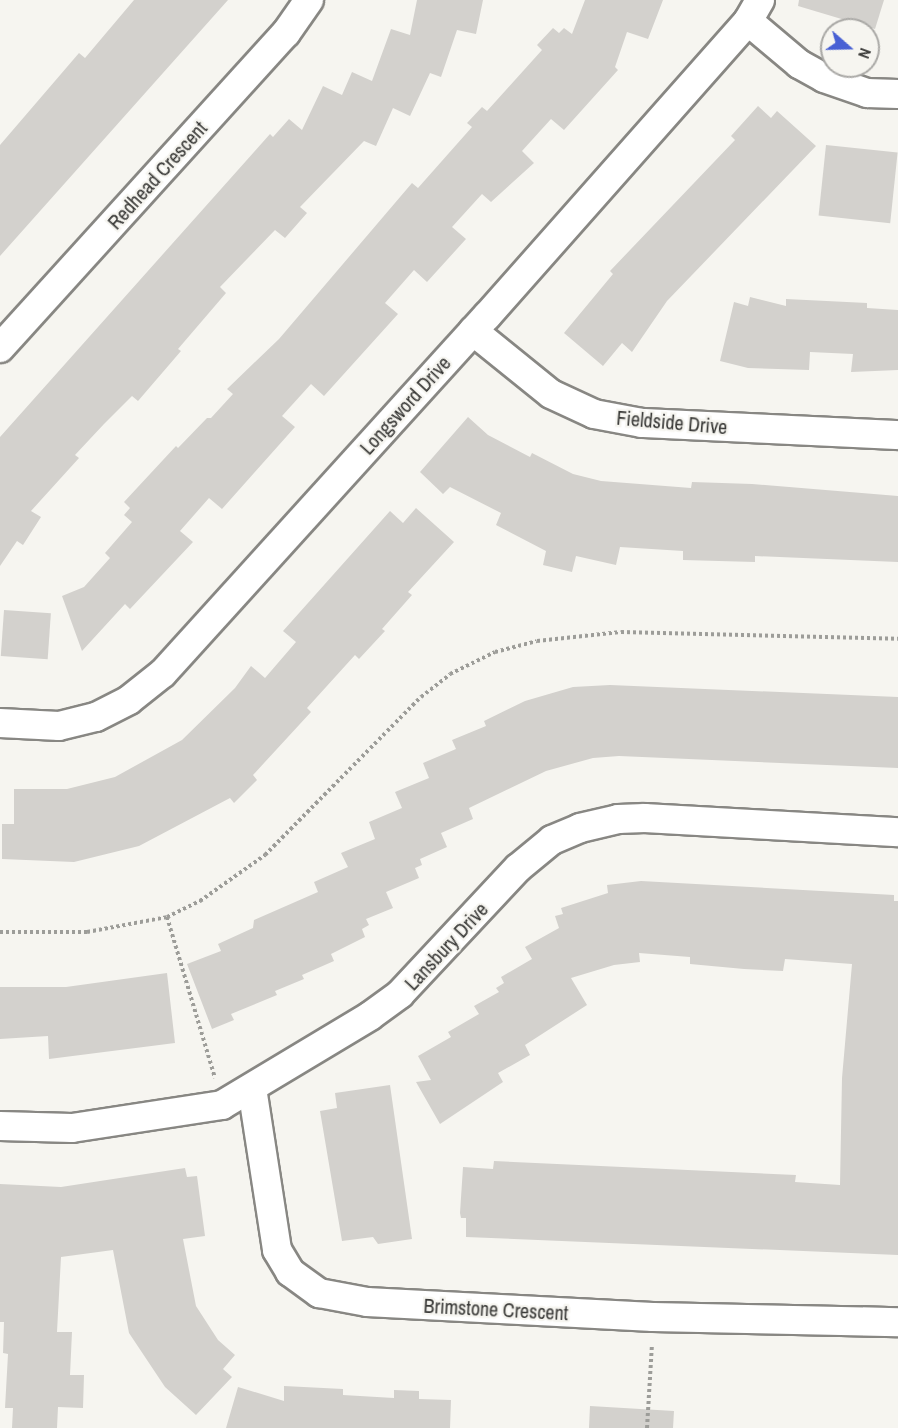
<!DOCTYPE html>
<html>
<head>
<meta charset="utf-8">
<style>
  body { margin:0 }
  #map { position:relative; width:898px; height:1428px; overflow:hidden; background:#f6f5f0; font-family:"Archivo Narrow",sans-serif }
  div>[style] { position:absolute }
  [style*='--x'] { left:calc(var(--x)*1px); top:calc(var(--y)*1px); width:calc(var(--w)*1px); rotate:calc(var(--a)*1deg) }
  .building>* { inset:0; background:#d3d1cd; transform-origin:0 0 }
  .path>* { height:4px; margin-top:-2px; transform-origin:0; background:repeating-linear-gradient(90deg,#9d9d99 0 3px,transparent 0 6px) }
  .roads { filter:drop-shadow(2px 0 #888783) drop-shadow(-2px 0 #888783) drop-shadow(0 2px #888783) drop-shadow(0 -2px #888783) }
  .minor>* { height:28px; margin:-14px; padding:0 14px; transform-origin:14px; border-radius:14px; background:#fff }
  span { translate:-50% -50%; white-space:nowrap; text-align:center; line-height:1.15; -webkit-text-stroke:4.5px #f6f5f0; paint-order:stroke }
  .street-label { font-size:20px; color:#383836 }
  .north { position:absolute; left:820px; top:18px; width:60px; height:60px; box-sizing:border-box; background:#f6f5f0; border:2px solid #aaa9a6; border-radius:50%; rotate:110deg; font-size:16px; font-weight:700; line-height:24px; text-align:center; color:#383836 }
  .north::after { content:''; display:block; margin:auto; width:21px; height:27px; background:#4860d4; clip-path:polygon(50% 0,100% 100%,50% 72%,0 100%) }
</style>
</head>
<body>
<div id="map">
  <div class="building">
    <div style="clip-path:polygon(134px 0,228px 0,0 256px,0 145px,79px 53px,85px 58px)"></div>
    <div style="clip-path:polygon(417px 0,483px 0,476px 34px,457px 30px,441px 77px,430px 73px,410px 116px,393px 108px,376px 146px,364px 141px,300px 207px,307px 213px,285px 238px,275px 230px,220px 287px,226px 293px,178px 349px,181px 351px,138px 401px,132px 396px,104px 424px,75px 455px,79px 458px,31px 511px,41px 517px,23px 545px,17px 541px,0 566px,0 437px,270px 134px,273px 137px,289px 119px,302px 130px,323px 86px,342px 95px,352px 72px,372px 81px,391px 29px,410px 35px)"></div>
    <div style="clip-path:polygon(585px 0,663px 0,648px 39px,627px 32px,615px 67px,618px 70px,564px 130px,551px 119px,522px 151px,534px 163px,491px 202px,482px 194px,452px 227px,466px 239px,427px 282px,414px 270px,385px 303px,398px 314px,324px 396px,311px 384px,282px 416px,295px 427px,222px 509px,209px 498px,180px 531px,193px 542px,130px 609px,125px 604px,82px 651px,62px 596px,84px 587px,110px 558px,105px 553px,132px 522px,124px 515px,130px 508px,124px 502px,176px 446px,178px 448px,207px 418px,211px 418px,233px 394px,227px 389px,279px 339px,412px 183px,418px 188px,472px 127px,467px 123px,482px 107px,487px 111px,542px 50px,537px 45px,553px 28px,559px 33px,564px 28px,572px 34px)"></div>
    <div style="clip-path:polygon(799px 0,884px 0,875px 29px,798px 6px)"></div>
    <div style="clip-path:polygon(758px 106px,771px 118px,777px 111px,816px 146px,667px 301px,632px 352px,622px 343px,603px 366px,564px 333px,613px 274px,610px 271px,735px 140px,731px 136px)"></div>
    <div style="left:826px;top:145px;width:72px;height:71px;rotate:6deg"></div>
    <div style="clip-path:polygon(750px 297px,786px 306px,786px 299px,867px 303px,867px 308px,898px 310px,898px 370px,851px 372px,853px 354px,810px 352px,809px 370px,748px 368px,720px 361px,734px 302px,748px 306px)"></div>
    <div style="clip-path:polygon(468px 417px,488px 435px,530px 457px,532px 453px,573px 474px,601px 481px,691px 488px,692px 482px,752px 484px,898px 496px,898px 562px,755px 556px,755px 562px,683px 560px,683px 551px,620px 547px,616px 565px,576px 556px,572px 572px,543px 565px,546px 551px,496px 525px,501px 513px,450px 487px,443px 494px,420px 472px)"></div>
    <div style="clip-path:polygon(416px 508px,454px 542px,408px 592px,412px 595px,382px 629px,385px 631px,359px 659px,355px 655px,307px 708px,311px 712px,253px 775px,257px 780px,234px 803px,230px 798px,139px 846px,74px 862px,2px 859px,2px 824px,14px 824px,14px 789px,67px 789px,115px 777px,182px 740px,235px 688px,251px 666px,265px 678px,296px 642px,283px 631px,390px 511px,403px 523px)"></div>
    <div style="left:4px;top:610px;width:47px;height:46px;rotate:4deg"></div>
    <div style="clip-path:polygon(610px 685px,898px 697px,898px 768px,619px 756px,593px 758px,546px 771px,469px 808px,473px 819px,441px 833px,447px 847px,420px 859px,422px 865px,415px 868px,419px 878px,386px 892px,393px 908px,366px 919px,369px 925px,362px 929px,365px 937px,331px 954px,334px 961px,302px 975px,304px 979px,275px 991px,277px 995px,231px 1014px,234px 1020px,212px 1029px,187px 964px,221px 951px,218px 944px,253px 928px,254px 920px,318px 892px,314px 882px,348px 867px,341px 853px,375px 839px,369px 822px,402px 808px,395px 792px,429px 778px,423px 763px,456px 749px,452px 740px,486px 726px,484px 721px,525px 701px,573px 687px)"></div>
    <div style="clip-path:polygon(641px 881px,894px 895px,894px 901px,898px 901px,898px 1255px,466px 1237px,466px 1218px,461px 1218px,460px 1213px,463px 1167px,493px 1169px,494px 1161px,796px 1175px,795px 1182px,840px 1185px,842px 1078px,852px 964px,785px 959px,783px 971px,744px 969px,690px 964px,690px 957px,639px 953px,640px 962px,614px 965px,571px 978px,587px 1005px,525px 1045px,530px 1055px,498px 1073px,503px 1082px,440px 1124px,416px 1082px,431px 1080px,418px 1056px,451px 1037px,448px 1032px,479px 1014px,474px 1006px,499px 992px,496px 988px,504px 983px,501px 977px,532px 959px,525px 947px,559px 928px,555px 916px,563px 914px,561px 908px,608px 893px,607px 885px)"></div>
    <div style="clip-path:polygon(167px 973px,175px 1043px,49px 1059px,48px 1036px,0 1039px,0 987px,66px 987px)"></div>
    <div style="clip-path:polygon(390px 1085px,412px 1239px,378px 1244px,373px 1237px,342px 1241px,320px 1111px,337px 1108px,335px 1093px)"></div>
    <div style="clip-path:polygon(185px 1168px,187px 1177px,197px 1176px,205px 1236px,183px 1239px,196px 1306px,218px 1340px,235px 1355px,223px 1369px,232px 1377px,196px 1415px,165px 1387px,129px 1333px,113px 1250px,61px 1257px,57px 1332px,72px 1332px,70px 1375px,84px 1375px,83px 1408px,58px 1407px,57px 1428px,12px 1428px,13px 1408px,5px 1408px,8px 1354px,3px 1353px,4px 1322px,0 1322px,0 1184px,61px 1187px)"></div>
    <div style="clip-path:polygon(284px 1386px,343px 1389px,343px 1395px,394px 1398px,394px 1390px,419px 1391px,419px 1399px,451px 1400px,450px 1428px,226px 1428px,238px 1387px,284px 1401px)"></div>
    <div style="clip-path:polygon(590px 1406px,674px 1411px,673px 1428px,589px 1428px)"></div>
  </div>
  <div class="path">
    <div style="--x:167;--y:917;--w:168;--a:73.4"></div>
    <div style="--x:0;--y:932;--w:87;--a:0"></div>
    <div style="--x:87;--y:932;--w:81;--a:-10.6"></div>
    <div style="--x:167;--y:917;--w:37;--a:-26"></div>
    <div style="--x:200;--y:901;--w:80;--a:-35.3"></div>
    <div style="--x:265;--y:855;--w:222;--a:-45.4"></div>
    <div style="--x:421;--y:697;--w:37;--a:-38"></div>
    <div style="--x:450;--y:674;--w:50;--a:-26.1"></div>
    <div style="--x:495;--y:652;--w:43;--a:-14.7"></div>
    <div style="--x:537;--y:641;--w:84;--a:-6.1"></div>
    <div style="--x:621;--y:632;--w:277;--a:1.4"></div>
    <div style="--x:647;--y:1428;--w:83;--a:-86.6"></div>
  </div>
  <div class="roads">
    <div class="minor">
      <div style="--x:748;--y:21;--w:67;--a:40.1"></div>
      <div style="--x:799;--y:64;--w:29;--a:29"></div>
      <div style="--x:824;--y:78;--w:46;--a:19.2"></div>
      <div style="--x:867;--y:93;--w:31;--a:2"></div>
      <div style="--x:473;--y:331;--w:100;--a:38.9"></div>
      <div style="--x:551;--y:394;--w:47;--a:24.9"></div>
      <div style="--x:594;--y:414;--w:49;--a:10.6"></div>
      <div style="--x:642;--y:423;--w:256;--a:2.7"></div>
      <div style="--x:0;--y:348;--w:425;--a:-47.8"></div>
      <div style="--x:286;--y:33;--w:40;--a:-55.1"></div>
      <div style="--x:0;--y:723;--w:59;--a:2.9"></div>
      <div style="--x:59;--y:726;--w:38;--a:-14"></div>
      <div style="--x:96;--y:717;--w:37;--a:-27"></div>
      <div style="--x:129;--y:700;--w:43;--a:-38.5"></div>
      <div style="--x:163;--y:673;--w:482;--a:-47.8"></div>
      <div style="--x:487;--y:316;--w:394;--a:-48.5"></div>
      <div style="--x:748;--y:21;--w:24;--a:-60"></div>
      <div style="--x:252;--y:1088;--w:164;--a:81.2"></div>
      <div style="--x:277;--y:1250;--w:26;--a:59"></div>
      <div style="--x:290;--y:1272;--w:36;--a:36"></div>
      <div style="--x:319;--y:1293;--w:49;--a:10.6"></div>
      <div style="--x:367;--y:1302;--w:286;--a:3"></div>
      <div style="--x:653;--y:1317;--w:245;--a:1.2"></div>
      <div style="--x:0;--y:1126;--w:72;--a:1.6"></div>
      <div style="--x:72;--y:1128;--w:152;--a:-8.7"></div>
      <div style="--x:222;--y:1105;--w:173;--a:-31"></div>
      <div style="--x:370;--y:1016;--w:37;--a:-36"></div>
      <div style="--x:400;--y:994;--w:173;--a:-46.9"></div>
      <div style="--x:518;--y:868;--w:44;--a:-39.5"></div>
      <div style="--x:552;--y:840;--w:30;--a:-23"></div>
      <div style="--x:580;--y:828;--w:39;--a:-13"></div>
      <div style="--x:618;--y:819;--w:27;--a:-2"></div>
      <div style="--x:645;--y:818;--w:253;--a:3.2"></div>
    </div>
  </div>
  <div class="street-label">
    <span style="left:157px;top:175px;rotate:-48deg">Redhead Crescent</span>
    <span style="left:405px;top:405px;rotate:-48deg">Longsword Drive</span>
    <span style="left:672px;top:422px;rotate:5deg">Fieldside Drive</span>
    <span style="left:446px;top:946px;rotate:-47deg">Lansbury Drive</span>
    <span style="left:496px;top:1309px;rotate:3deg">Brimstone Crescent</span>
  </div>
  <div class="north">N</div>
</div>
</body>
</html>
